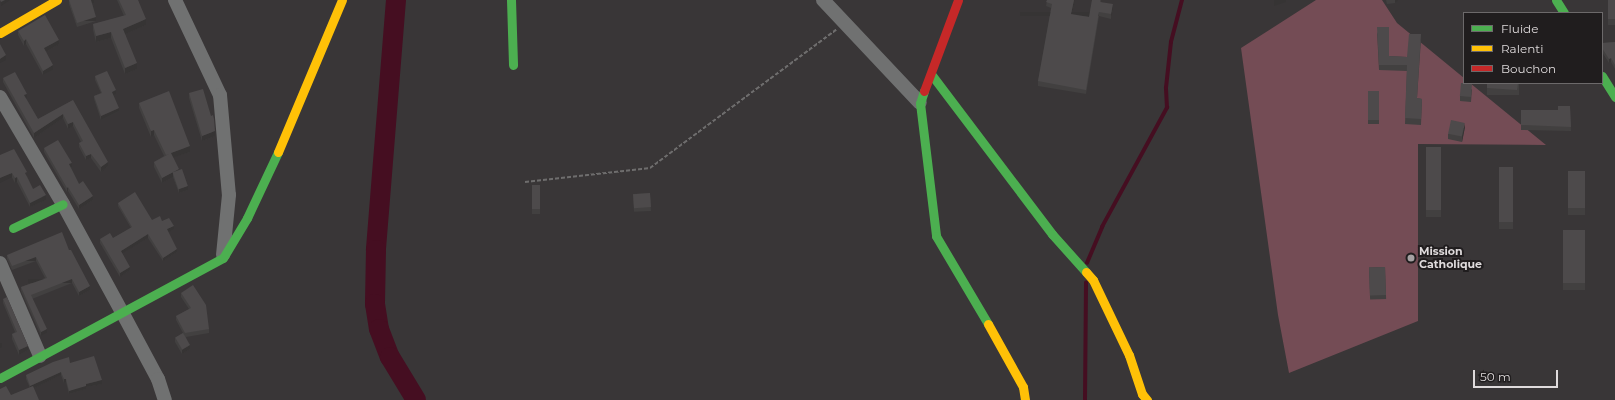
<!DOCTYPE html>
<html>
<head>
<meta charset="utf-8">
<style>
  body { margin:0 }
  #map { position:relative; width:1615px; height:400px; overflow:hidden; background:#393637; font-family:Montserrat,sans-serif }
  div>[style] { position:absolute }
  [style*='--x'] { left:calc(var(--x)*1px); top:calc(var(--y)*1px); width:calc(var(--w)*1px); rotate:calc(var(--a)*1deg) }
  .green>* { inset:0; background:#744c55 }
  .stream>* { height:3.5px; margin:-1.75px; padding:0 1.75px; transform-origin:1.75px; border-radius:1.75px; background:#450e21 }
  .river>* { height:20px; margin:-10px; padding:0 10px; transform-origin:10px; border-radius:10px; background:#450e21 }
  .path>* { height:2px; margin-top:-1px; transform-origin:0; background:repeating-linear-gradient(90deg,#6e6d6d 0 4px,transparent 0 6px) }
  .street>* { height:14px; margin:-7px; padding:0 7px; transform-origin:7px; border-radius:7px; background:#707171 }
  .fast>* { height:9px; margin:-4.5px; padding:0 4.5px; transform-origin:4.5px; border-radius:4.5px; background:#4caf50 }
  .slow>* { height:9px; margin:-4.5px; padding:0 4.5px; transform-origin:4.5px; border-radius:4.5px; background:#ffc107 }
  .jam>* { height:9px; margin:-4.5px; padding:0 4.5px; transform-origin:4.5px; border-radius:4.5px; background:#c62828 }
  .wall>* { inset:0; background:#424040; transform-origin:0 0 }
  .shaded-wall>* { inset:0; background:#363434; transform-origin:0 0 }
  .building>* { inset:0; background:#4d4a4b; transform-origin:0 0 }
  .dots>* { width:11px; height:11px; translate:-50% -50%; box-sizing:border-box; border:2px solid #201d1e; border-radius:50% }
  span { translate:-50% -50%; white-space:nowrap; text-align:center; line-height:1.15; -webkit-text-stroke:4px #201d1e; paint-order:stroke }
  .poi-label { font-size:11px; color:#dfdbdc; font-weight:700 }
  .left { translate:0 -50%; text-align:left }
  .legend { position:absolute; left:1463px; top:12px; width:140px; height:72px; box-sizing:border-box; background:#201d1e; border:1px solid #6c696a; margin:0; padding:5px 7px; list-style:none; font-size:12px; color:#dfdbdc }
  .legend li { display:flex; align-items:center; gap:8px; height:20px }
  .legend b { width:20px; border:1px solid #6c696a }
  .scale { position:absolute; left:1473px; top:370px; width:85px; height:18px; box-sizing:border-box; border:2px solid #dfdbdc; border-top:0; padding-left:5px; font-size:12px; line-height:14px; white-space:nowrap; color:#dfdbdc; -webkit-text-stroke:3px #201d1e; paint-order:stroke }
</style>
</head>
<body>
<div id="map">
  <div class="green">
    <div style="clip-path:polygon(1316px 0,1382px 0,1397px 23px,1464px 78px,1464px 83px,1470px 83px,1546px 145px,1418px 144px,1418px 321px,1289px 373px,1278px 315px,1241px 48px)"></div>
  </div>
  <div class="stream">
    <div style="--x:1087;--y:263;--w:39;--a:-67"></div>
    <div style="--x:1102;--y:227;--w:136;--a:-61.4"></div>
    <div style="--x:1167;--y:108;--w:20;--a:-93"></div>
    <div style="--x:1166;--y:88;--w:46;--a:-83.8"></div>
    <div style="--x:1171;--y:42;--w:43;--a:-75.3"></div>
    <div style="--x:1085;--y:400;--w:117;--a:-89.5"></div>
  </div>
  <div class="river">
    <div style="--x:396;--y:0;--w:251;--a:94.6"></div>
    <div style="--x:376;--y:250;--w:54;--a:91.1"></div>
    <div style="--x:375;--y:304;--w:25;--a:81"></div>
    <div style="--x:379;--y:329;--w:30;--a:69"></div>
    <div style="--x:390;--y:357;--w:50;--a:58.8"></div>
  </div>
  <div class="path">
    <div style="--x:525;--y:182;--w:126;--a:-6.4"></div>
    <div style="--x:650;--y:168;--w:232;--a:-36.6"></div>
  </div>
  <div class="street">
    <div style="--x:175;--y:0;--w:105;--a:64.7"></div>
    <div style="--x:220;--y:95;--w:100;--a:84.9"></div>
    <div style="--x:229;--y:195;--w:60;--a:95.7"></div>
    <div style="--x:823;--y:0;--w:141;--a:46.7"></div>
    <div style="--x:0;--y:97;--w:124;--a:59.5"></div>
    <div style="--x:63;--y:204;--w:123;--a:61.4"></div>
    <div style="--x:122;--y:312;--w:76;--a:61.8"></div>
    <div style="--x:158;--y:379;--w:22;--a:72"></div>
    <div style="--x:0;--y:263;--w:101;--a:66.7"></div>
  </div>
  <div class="fast">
    <div style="--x:511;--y:0;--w:65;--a:88.2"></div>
    <div style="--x:1556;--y:0;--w:15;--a:58"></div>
    <div style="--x:931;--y:74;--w:201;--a:52.9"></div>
    <div style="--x:1052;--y:234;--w:51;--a:48.2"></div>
    <div style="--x:1602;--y:76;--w:25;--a:58"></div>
    <div style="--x:924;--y:91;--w:13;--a:108"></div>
    <div style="--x:920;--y:103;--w:134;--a:83.1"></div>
    <div style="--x:936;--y:236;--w:102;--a:59.4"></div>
    <div style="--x:13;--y:228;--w:55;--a:-25.6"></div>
    <div style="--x:0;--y:378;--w:253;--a:-28.3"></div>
    <div style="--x:223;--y:258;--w:47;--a:-59"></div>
    <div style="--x:247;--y:218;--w:73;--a:-64.8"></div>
  </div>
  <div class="slow">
    <div style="--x:0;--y:33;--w:66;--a:-30.1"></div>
    <div style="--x:278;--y:152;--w:165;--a:-67.2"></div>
    <div style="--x:1086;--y:272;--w:11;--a:49"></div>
    <div style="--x:1093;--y:280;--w:83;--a:64.4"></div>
    <div style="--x:1129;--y:355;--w:41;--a:71.6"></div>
    <div style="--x:1142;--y:394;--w:8;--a:50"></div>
    <div style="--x:988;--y:324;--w:72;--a:60.9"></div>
    <div style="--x:1023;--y:387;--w:13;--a:81"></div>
  </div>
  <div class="jam">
    <div style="--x:924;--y:91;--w:97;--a:-69.5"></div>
  </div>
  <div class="wall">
    <div style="clip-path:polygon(69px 0,94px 0,94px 3px,92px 4px,96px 21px,77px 27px,69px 4px)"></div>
    <div style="clip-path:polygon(117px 0,138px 0,146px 25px,125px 34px,137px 69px,125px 74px,111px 38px,96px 42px,93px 30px,93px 24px,124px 16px)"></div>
    <div style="clip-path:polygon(1047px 0,1075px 0,1072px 14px,1089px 17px,1092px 0,1101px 0,1101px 2px,1113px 9px,1111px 19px,1099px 16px,1086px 94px,1038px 86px,1038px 81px,1051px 8px,1046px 6px)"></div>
    <div style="clip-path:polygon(1386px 0,1399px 0,1395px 3px,1387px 4px)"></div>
    <div style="left:1608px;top:0;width:7px;height:25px"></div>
    <div style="clip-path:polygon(18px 31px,59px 44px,46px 52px,53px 70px,43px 75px,26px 44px,24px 46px,18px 35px)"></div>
    <div style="clip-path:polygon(1377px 32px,1389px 56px,1407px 57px,1421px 40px,1417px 98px,1422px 99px,1421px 125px,1405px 124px,1407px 71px,1379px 70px)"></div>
    <div style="clip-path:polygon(1615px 42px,1615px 69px,1611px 62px,1609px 63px,1602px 52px,1602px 43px)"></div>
    <div style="clip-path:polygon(95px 76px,116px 94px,113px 95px,119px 111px,101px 120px,94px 99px,94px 96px,101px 93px,95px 80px)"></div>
    <div style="clip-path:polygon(3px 78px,27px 98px,26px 98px,38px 119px,73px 100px,108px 166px,101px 172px,91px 158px,86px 160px,79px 147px,79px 143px,81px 142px,73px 126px,68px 129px,63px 118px,34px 138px,3px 82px)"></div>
    <div style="left:1487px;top:83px;width:32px;height:12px"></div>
    <div style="clip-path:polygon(1472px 89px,1471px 102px,1460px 101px,1460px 96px)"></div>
    <div style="left:1368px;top:91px;width:11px;height:33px"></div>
    <div style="clip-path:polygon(189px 93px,215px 136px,202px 141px,189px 98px)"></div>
    <div style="clip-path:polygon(139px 103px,190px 152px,173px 157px,179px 171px,188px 190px,179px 193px,173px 177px,162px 183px,154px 167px,154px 162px,164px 156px,154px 135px,151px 137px,139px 108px)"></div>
    <div style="clip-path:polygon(1570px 106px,1571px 131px,1521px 130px,1521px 110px,1558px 110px)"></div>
    <div style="clip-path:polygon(1465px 127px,1462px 142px,1448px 139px,1448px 134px)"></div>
    <div style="left:1426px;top:147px;width:15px;height:70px"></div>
    <div style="clip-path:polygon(44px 148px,72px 167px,71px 168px,79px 184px,93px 200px,79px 209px,68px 191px,67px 192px,44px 152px)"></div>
    <div style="clip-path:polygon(0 155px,27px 176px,33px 189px,46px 200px,30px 207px,17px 182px,15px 183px)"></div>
    <div style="left:1499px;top:167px;width:14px;height:62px"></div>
    <div style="left:1568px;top:171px;width:17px;height:44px"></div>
    <div style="left:532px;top:185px;width:8px;height:29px"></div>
    <div style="left:650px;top:193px;width:18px;height:17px;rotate:87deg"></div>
    <div style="clip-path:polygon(118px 203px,152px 220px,162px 221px,174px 229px,168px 232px,177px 252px,163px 261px,148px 238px,122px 253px,130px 270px,120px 277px,100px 243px,100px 239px,113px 238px,131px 228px,118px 206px)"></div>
    <div style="left:1585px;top:230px;width:60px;height:22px;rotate:90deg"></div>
    <div style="clip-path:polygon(69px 250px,90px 290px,79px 296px,72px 283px,32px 299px,47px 333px,41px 336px,21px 291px,21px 287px,45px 278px,36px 261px,12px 270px,7px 259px,7px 255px)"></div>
    <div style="left:1385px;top:267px;width:32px;height:16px;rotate:88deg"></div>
    <div style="clip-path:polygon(181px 293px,209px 329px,209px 333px,186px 337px,190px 349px,182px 354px,175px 342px,175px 338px,183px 333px,176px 320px,176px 316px,189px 309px,181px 297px)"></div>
    <div style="clip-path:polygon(3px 299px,28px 350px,19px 355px,12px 339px,12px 334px,15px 332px,3px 303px)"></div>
    <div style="clip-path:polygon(70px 363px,102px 384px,86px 387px,86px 389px,69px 394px,66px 382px,64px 383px,61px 375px,34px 388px,11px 395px,30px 388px,26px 379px,26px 375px)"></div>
  </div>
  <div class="shaded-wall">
    <div style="clip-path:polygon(5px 0,10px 0,1px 6px,1px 2px)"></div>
    <div style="clip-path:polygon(91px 0,94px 0,94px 3px,91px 4px)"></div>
    <div style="clip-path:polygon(1074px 0,1075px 0,1071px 19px,1071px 14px)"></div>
    <div style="clip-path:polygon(1274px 0,1286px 0,1286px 2px,1274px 6px)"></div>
    <div style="clip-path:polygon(1395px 0,1399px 0,1395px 3px)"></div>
    <div style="clip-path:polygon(1113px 4px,1113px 9px,1111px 19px,1111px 14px)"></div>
    <div style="left:1099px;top:12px;width:4px;height:79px;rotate:90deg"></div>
    <div style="left:96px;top:17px;width:4px;height:20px;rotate:90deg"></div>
    <div style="clip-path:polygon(146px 19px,146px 25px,123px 35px,123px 29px)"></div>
    <div style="clip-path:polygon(111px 32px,111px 38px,96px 42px,96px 36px)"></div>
    <div style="clip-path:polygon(26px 39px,26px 44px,24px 46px,24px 41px)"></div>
    <div style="clip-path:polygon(59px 40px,59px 44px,44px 53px,44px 48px)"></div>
    <div style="clip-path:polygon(6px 55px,6px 60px,0 63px,0 59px)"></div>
    <div style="clip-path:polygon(1611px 58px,1611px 62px,1609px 63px,1609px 59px)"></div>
    <div style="clip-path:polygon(137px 63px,137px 69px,125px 74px,125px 68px)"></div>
    <div style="clip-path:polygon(53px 65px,53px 70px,43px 75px,43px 71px)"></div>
    <div style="clip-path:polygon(116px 90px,116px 94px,112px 96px,112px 92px)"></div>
    <div style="clip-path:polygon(27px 94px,27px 98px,24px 99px,24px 95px)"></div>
    <div style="clip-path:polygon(119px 108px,119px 111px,101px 120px,101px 116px)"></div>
    <div style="clip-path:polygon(63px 114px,63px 118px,34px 138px,34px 133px)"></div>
    <div style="clip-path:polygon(73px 122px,73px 126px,68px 129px,68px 124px)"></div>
    <div style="clip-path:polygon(1465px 123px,1465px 127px,1462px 142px,1462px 137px)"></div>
    <div style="clip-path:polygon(154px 130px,154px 135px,151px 137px,151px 131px)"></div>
    <div style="clip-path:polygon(215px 131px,215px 136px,202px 141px,202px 136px)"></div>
    <div style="clip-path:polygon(190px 146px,190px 152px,171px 158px,171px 153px)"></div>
    <div style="clip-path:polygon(91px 154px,91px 158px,86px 160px,86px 156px)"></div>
    <div style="clip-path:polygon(108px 162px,108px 166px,101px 172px,101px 167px)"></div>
    <div style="clip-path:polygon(72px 163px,72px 167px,69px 169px,69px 164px)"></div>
    <div style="clip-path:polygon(179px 169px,179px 175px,173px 173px,173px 177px,162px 183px,162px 178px)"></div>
    <div style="clip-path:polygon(12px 173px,12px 177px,0 183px,0 178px)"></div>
    <div style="clip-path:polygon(17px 177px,17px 182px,15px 183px,15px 178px)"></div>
    <div style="clip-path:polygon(188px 186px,188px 190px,179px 193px,179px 189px)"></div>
    <div style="clip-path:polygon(68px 187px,68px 191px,67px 192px,67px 188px)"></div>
    <div style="clip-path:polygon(46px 195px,46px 200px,30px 207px,30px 203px)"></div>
    <div style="clip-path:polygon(93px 196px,93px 200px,79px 209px,79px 205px)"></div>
    <div style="clip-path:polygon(174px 226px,174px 229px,167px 233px,167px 229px)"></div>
    <div style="clip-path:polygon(148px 234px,148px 238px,121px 254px,121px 251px)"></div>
    <div style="clip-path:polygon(177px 249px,177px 252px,163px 261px,163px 258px)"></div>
    <div style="left:36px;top:257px;width:4px;height:26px;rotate:90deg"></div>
    <div style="clip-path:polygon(130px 267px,130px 270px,120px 277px,120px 273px)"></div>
    <div style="left:72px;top:279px;width:4px;height:44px;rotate:90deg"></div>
    <div style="clip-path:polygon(90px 286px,90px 290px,79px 296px,79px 292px)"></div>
    <div style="clip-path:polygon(47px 329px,47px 333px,41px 336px,41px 332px)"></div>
    <div style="clip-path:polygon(0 343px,2px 343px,2px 347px,0 348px)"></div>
    <div style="clip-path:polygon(190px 345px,190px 349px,182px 354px,182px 350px)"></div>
    <div style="clip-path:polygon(28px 346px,28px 350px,19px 355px,19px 350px)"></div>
    <div style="clip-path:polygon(61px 372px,61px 375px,30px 390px,30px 386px)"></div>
    <div style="clip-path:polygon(64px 379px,66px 379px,66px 382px,64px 383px)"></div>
    <div style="clip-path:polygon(102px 380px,102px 384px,86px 387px,86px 389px,69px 394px,69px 391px,86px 384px)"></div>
  </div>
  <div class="building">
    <div style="clip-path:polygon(0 0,5px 0,1px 2px)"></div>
    <div style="clip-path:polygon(69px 0,91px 0,96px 17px,77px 23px)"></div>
    <div style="clip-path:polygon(119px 0,138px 0,146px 19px,123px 29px,137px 63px,125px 68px,111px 32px,96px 36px,93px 24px,126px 15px)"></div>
    <div style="clip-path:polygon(1047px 0,1074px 0,1071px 14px,1089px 17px,1092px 0,1100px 0,1100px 2px,1113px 4px,1111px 14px,1099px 12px,1086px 90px,1038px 81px,1052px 4px,1046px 2px)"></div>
    <div style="left:1608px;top:0;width:7px;height:19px"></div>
    <div style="clip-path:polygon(45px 15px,59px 40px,44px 48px,53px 65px,43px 71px,26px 39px,24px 41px,18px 31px)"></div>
    <div style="clip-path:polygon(1377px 27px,1389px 27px,1389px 56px,1407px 57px,1409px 34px,1421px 34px,1417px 98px,1422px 99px,1421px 119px,1405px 118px,1407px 65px,1379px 65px)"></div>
    <div style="clip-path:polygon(1615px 42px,1615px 65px,1611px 58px,1609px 59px,1602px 48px,1602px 43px)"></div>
    <div style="clip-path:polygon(0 44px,6px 55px,0 59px)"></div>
    <div style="clip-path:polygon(107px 71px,116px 90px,112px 92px,119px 108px,101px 116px,94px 96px,102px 93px,95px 76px)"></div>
    <div style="clip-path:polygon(15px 72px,27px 94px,24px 95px,38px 119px,73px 100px,108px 162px,101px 167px,91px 154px,86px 156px,79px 143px,83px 141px,73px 122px,68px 124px,63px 114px,34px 133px,3px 78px)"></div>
    <div style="left:1461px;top:83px;width:11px;height:13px;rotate:5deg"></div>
    <div style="clip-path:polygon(1487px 83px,1518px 83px,1517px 90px,1487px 88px)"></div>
    <div style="clip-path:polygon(203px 89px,211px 116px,213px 115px,214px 119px,215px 131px,202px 136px,189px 93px)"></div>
    <div style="clip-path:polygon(169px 91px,190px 146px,171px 153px,179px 169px,162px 178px,154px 162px,169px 154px,166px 155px,154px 130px,151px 131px,139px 103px)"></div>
    <div style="left:1368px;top:91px;width:11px;height:29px"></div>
    <div style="clip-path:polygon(1558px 106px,1570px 106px,1571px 127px,1521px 125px,1521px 110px,1558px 110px)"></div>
    <div style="left:1451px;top:120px;width:14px;height:14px;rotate:12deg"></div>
    <div style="clip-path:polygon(58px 140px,72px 163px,69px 164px,79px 184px,83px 181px,93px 196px,79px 205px,68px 187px,67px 188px,44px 148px)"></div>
    <div style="left:1426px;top:147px;width:15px;height:63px"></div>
    <div style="clip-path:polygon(14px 149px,27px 172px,25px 173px,33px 189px,40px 185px,46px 195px,30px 203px,17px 177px,15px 178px,12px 173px,0 178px,0 155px)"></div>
    <div style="left:1499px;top:167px;width:14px;height:55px"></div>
    <div style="left:182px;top:169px;width:18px;height:10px;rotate:71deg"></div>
    <div style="left:1568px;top:171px;width:17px;height:37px"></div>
    <div style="left:532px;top:185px;width:8px;height:24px"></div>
    <div style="clip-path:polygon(135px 192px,152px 220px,160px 216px,162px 221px,169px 218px,174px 226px,167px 229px,177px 249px,163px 258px,148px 234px,121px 251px,130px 267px,120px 273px,100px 239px,110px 233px,113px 238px,132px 227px,118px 203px)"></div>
    <div style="left:650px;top:193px;width:14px;height:17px;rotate:86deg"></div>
    <div style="left:1585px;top:230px;width:53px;height:22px;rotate:90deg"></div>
    <div style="clip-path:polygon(62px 232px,69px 250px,71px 250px,90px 286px,79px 292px,72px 279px,31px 295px,47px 329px,41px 332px,21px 287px,47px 278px,36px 257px,12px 266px,7px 255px)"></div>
    <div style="left:1385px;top:267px;width:28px;height:16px;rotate:88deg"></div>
    <div style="clip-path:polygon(193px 285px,206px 305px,209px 329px,185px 333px,176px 316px,191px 308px,181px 293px)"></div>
    <div style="clip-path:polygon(7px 297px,28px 346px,19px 350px,12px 334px,17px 332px,3px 299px)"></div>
    <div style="left:183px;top:333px;width:14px;height:9px;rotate:60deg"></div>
    <div style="clip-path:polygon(94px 356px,102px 380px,86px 384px,86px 386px,69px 391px,66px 379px,64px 379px,61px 372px,30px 386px,26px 375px,53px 362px,69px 357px,70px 363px)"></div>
    <div style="clip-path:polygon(6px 386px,11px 395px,33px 386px,39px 400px,0 400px,0 389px)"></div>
  </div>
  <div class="dots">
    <div style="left:1411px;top:258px;background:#a5a1a2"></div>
  </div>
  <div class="poi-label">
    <span class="left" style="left:1419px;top:258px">Mission<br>Catholique</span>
  </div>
  <ul class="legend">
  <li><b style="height:5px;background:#4caf50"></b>Fluide</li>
  <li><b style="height:5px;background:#ffc107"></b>Ralenti</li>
  <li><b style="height:5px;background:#c62828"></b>Bouchon</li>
  </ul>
  <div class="scale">50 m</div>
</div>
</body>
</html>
